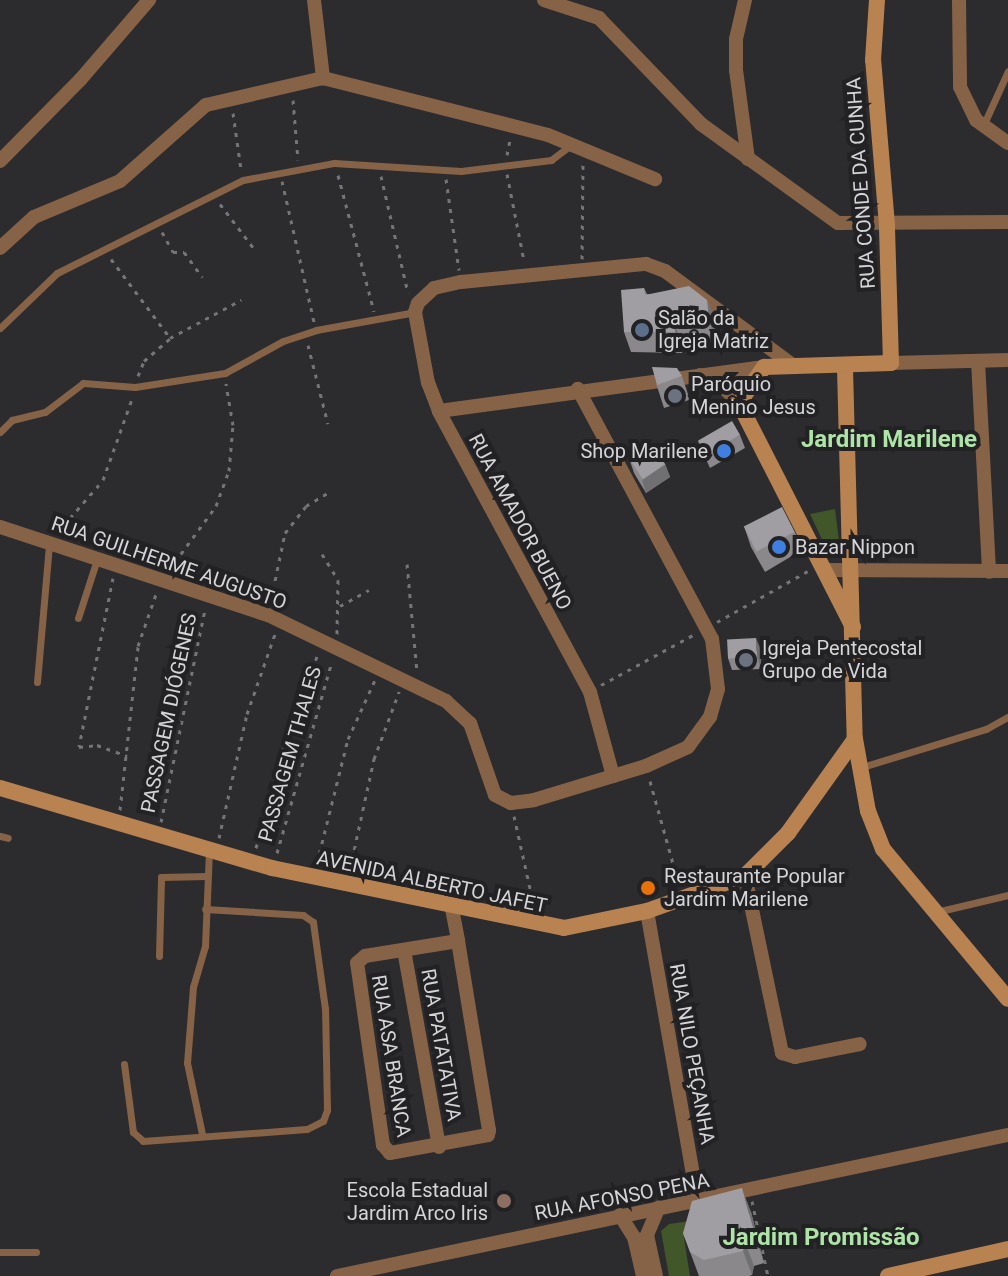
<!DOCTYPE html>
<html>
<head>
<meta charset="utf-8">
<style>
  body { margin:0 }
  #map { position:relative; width:1008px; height:1276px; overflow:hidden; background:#2c2b2e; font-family:Roboto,sans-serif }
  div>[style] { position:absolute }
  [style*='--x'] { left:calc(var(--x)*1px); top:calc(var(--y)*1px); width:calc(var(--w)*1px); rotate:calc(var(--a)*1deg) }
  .green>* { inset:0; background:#415629 }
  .path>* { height:3px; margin-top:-1.5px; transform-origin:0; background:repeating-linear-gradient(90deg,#757477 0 4px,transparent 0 10px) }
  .lane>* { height:7px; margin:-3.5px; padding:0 3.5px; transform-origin:3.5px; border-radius:3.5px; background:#866346 }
  .street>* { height:14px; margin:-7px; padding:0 7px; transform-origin:7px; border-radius:7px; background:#866346 }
  .secondary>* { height:16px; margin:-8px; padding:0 8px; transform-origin:8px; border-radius:8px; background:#b88251 }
  .wall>* { inset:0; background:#8a888b; transform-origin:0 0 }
  .shaded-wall>* { inset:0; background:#706f71 }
  .building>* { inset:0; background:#a09ea2; transform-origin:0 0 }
  .dots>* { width:22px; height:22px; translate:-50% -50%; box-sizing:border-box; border:4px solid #222124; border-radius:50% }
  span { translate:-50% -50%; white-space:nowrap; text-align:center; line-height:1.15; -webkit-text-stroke:8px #222124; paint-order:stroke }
  .street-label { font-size:20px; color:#d5d4d6 }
  .poi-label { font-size:20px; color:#d5d4d6 }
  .left { translate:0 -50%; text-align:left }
  .right { translate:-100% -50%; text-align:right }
  .quarter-label { font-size:24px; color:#aee4a7; font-weight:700 }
</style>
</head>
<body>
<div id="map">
  <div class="green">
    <div style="clip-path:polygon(835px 509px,839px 541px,837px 556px,825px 546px,810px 514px)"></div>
    <div style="clip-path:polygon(690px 1221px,684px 1238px,690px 1276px,669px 1276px,661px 1231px,669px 1224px)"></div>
  </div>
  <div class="path">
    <div style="--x:293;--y:100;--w:60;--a:85.2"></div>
    <div style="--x:233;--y:113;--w:57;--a:81.9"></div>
    <div style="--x:507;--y:155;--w:16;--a:-79"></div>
    <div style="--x:507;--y:174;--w:89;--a:78.9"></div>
    <div style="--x:338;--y:175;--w:141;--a:75.2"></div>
    <div style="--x:381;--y:176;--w:120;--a:77"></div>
    <div style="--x:446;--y:179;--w:92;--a:81.9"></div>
    <div style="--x:282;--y:181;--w:145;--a:77.2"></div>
    <div style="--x:220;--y:204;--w:58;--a:52.7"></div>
    <div style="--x:162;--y:232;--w:23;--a:61"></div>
    <div style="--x:173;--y:252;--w:11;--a:0"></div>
    <div style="--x:184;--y:252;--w:31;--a:54"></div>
    <div style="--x:111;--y:259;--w:99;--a:53.2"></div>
    <div style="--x:582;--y:259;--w:97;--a:-89.4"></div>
    <div style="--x:308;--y:345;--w:81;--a:75.8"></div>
    <div style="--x:138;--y:376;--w:16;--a:-68"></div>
    <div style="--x:144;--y:361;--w:35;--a:-41"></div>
    <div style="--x:170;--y:338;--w:81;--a:-28.2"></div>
    <div style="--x:57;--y:533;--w:70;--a:-49"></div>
    <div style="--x:103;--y:480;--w:86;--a:-70.3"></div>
    <div style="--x:322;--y:554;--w:31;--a:58"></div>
    <div style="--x:338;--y:580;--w:54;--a:91.1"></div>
    <div style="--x:407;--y:564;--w:108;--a:84.7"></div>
    <div style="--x:169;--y:570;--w:79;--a:-53.7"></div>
    <div style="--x:216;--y:506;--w:37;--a:-70"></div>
    <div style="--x:229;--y:471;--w:46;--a:-85"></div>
    <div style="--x:233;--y:425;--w:42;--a:-99.7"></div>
    <div style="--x:113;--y:578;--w:172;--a:101.4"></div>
    <div style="--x:79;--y:747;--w:18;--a:-6"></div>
    <div style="--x:97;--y:745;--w:32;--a:20"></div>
    <div style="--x:271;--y:600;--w:68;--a:-78.2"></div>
    <div style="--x:285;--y:533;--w:34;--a:-52"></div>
    <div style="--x:306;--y:506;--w:29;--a:-31"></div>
    <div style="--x:340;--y:606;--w:33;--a:-29"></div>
    <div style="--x:717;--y:622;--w:104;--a:-29.3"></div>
    <div style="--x:601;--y:685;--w:105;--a:-28.5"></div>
    <div style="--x:650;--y:781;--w:108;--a:74.4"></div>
    <div style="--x:120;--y:810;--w:165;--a:-83.7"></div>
    <div style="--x:138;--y:646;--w:55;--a:-70.9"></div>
    <div style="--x:514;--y:816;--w:92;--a:77.5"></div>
    <div style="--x:161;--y:822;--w:217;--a:-78.3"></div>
    <div style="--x:219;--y:838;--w:127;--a:-77.3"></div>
    <div style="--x:247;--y:714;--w:85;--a:-70.7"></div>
    <div style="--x:256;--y:848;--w:127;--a:-75"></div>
    <div style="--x:289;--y:725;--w:77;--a:-67.8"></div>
    <div style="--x:277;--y:853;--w:200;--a:-74"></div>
    <div style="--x:317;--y:863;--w:128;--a:-76"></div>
    <div style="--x:348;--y:739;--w:65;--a:-65.4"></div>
    <div style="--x:350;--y:869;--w:113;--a:-77.7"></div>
    <div style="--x:374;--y:759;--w:72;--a:-69.5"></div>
    <div style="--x:752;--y:1201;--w:77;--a:78"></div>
  </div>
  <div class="lane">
    <div style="--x:983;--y:126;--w:60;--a:-65.6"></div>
    <div style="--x:0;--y:328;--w:79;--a:-44"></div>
    <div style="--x:57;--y:273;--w:208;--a:-26.6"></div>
    <div style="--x:243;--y:180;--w:93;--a:-10.6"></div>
    <div style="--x:334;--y:163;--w:127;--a:3.6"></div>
    <div style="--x:461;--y:171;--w:91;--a:-7"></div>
    <div style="--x:551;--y:160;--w:26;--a:-37"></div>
    <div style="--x:0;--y:432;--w:17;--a:-45"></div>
    <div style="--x:12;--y:420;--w:34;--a:-14"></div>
    <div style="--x:45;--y:412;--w:48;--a:-37.3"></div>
    <div style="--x:83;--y:383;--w:52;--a:4.4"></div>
    <div style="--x:135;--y:387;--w:91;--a:-8.8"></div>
    <div style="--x:225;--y:373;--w:66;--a:-28.9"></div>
    <div style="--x:283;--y:341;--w:35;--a:-18"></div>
    <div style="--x:316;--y:330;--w:101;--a:-10.3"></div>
    <div style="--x:78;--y:618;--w:62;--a:-72.1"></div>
    <div style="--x:37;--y:682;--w:139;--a:-85"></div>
    <div style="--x:859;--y:768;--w:133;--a:-17.1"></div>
    <div style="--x:986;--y:729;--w:25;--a:-29"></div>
    <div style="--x:0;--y:836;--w:8;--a:14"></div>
    <div style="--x:936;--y:912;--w:74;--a:-13.3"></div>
    <div style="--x:159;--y:956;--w:79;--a:-88.5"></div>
    <div style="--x:161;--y:877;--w:46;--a:-1.2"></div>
    <div style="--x:124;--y:1064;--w:69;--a:82.5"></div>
    <div style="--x:133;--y:1132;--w:13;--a:42"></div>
    <div style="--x:143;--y:1141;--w:164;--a:-4.2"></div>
    <div style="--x:307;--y:1129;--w:18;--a:-27"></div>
    <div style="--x:323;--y:1121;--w:12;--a:-70"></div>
    <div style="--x:327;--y:1110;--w:101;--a:-91.1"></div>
    <div style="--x:325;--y:1009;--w:88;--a:-97.9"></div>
    <div style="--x:313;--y:922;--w:12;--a:-145"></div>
    <div style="--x:303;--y:915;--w:98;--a:-176.5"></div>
    <div style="--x:202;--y:1134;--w:73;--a:-101.9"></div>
    <div style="--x:187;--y:1063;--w:76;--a:-85.5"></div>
    <div style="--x:193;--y:987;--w:43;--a:-73.7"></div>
    <div style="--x:205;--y:946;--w:94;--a:-87.6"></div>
    <div style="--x:0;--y:1252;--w:36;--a:0"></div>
  </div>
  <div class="street">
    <div style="--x:314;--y:0;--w:79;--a:83.4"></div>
    <div style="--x:544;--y:0;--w:58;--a:18.1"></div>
    <div style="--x:599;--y:18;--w:147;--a:46.1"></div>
    <div style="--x:701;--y:124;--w:169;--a:35.9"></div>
    <div style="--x:838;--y:223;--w:170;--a:-0.3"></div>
    <div style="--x:745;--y:0;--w:40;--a:103"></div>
    <div style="--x:736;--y:39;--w:31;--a:90"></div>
    <div style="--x:736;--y:70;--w:90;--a:82.3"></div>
    <div style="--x:959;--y:0;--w:87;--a:89.3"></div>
    <div style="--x:960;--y:87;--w:37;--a:64"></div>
    <div style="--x:976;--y:120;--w:39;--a:36"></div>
    <div style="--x:0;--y:161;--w:114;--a:-45.4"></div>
    <div style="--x:80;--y:80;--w:106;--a:-49.2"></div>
    <div style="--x:0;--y:248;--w:46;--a:-42.4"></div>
    <div style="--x:34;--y:217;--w:93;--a:-22.7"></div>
    <div style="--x:120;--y:181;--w:115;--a:-41.5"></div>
    <div style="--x:206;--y:105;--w:120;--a:-13"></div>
    <div style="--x:323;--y:78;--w:232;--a:14.2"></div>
    <div style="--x:548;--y:135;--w:116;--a:22.4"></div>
    <div style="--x:978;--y:361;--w:211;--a:87"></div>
    <div style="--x:891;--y:363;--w:117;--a:-1.5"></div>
    <div style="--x:700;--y:375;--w:22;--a:24"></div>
    <div style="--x:720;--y:384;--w:27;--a:45"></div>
    <div style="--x:439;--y:411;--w:328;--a:-7.7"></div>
    <div style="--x:0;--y:527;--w:282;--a:18.2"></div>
    <div style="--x:268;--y:615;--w:198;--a:25.8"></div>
    <div style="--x:446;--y:701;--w:33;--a:43"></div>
    <div style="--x:470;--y:723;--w:76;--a:70.9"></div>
    <div style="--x:495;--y:795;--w:18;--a:27"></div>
    <div style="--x:511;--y:803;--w:23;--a:-7"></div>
    <div style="--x:534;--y:800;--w:117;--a:-16.9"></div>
    <div style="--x:646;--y:766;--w:46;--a:-24.3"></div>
    <div style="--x:688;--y:747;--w:37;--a:-54"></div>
    <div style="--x:710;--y:717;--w:29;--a:-74"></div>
    <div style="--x:718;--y:689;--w:50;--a:-96.8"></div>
    <div style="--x:712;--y:639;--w:284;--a:-118.2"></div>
    <div style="--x:826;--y:570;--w:182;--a:0.3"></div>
    <div style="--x:613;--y:776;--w:87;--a:-105.3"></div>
    <div style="--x:590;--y:692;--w:319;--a:-118.3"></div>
    <div style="--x:439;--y:411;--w:30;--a:-111"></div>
    <div style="--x:428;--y:383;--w:72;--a:-100.4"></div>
    <div style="--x:415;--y:312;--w:9;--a:-72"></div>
    <div style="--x:418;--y:303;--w:22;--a:-43"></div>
    <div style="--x:434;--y:288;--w:28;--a:-13"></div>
    <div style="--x:461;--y:282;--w:186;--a:-5.6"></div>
    <div style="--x:646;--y:264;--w:20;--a:20"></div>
    <div style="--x:665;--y:271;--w:162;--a:36.4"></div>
    <div style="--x:745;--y:876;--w:181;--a:78.2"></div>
    <div style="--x:782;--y:1053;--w:14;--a:17"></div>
    <div style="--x:795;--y:1057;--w:66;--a:-11.3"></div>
    <div style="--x:452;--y:909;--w:33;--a:79"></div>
    <div style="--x:458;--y:941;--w:192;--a:80.7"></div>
    <div style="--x:489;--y:1130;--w:5;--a:101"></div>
    <div style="--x:488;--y:1135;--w:100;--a:169.6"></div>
    <div style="--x:390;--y:1153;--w:11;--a:-131"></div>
    <div style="--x:383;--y:1145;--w:184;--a:-98.1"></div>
    <div style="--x:357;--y:963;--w:11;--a:-41"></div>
    <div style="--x:365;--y:956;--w:94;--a:-9.2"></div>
    <div style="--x:647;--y:911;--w:296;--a:80.1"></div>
    <div style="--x:404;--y:950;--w:200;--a:79.9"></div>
    <div style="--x:620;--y:1215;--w:26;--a:58"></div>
    <div style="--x:634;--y:1237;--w:40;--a:77"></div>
    <div style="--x:337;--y:1276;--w:686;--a:-11.87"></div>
    <div style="--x:656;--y:1276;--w:42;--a:-102.4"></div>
    <div style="--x:647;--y:1235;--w:30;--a:-67"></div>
  </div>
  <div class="secondary">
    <div style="--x:845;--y:368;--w:371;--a:88.5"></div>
    <div style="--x:855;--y:739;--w:73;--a:79.8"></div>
    <div style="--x:868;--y:811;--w:41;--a:68.5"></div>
    <div style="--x:883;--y:849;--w:195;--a:50.2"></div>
    <div style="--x:853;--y:627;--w:251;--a:-117"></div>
    <div style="--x:739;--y:403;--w:44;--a:-55.2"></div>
    <div style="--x:764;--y:367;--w:127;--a:-1.8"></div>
    <div style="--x:891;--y:363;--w:138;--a:-91.7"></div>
    <div style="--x:887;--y:225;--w:166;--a:-94.8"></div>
    <div style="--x:873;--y:60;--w:60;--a:-86.2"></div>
    <div style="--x:0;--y:788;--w:284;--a:16.4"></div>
    <div style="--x:272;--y:868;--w:298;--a:11.6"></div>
    <div style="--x:564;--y:928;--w:85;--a:-11.6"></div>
    <div style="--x:647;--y:911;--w:104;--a:-19.7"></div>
    <div style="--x:745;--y:876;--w:61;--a:-45"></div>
    <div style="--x:788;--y:833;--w:115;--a:-54.5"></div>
    <div style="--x:888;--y:1276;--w:123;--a:-12.7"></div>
  </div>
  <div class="wall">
    <div style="clip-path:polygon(644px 288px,647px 294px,707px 300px,715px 320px,717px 342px,682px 343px,682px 353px,631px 352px,624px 332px)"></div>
    <div style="left:682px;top:376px;width:25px;height:27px;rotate:72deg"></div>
    <div style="clip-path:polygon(740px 435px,745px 448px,710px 468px,703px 453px,698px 441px)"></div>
    <div style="clip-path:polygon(630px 461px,665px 464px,670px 477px,646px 493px,634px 473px)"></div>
    <div style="clip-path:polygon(745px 529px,795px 532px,802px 550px,765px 572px,751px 547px)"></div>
    <div style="clip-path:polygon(761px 650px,761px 669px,732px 670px,728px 658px)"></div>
    <div style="clip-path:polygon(751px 1212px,764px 1263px,754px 1266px,752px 1275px,749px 1276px,699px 1276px,683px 1233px)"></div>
  </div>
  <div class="shaded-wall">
    <div style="clip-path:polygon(707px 300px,715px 320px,717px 342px,709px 322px)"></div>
    <div style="clip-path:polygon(674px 323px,682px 343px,682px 353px,675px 332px)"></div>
    <div style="clip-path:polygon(665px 464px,670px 477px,646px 493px,642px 480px)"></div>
    <div style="clip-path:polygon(756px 638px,761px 650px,761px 669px,757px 657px)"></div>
    <div style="clip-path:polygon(742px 1188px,751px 1212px,764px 1263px,756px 1239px)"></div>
    <div style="clip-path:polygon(745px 1242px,754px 1266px,752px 1275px,743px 1251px)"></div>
  </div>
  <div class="building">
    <div style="clip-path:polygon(689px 286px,707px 300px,709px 322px,674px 323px,675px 332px,624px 332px,621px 290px,644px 288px,645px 295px)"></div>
    <div style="clip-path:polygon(652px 367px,677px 368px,682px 376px,657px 385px)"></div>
    <div style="left:732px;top:421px;width:16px;height:39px;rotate:60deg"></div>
    <div style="left:653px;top:446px;width:22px;height:27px;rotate:56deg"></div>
    <div style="left:782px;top:507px;width:28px;height:43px;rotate:63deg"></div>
    <div style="left:756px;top:638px;width:19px;height:29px;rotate:87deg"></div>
    <div style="clip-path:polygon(742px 1188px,756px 1239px,745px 1242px,743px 1251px,704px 1260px,690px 1252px,683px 1233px,692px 1201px)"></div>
  </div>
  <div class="dots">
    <div style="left:642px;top:330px;background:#5c6f8a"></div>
    <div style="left:675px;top:396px;background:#6b7280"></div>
    <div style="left:724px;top:451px;background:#3f7fe0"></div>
    <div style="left:779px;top:547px;background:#3f7fe0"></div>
    <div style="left:746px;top:660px;background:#6b7280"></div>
    <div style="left:648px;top:888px;background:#e8710a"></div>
    <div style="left:504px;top:1201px;background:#8d6e63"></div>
  </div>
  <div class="street-label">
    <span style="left:861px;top:183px;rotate:-94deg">RUA CONDE DA CUNHA</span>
    <span style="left:520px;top:522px;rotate:62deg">RUA AMADOR BUENO</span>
    <span style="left:169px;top:563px;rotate:19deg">RUA GUILHERME AUGUSTO</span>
    <span style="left:169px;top:713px;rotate:-78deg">PASSAGEM DIÓGENES</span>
    <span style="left:290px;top:754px;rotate:-74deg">PASSAGEM THALES</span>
    <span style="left:432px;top:882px;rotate:12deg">AVENIDA ALBERTO JAFET</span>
    <span style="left:441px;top:1045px;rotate:80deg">RUA PATATATIVA</span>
    <span style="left:692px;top:1054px;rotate:80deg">RUA NILO PEÇANHA</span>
    <span style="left:391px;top:1056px;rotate:81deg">RUA ASA BRANCA</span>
    <span style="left:622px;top:1197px;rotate:-11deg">RUA AFONSO PENA</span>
  </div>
  <div class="poi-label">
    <span class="left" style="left:658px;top:330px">Salão da<br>Igreja Matriz</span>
    <span class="left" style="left:691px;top:396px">Paróquio<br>Menino Jesus</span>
    <span class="right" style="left:708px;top:451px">Shop Marilene</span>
    <span class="left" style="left:795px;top:547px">Bazar Nippon</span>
    <span class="left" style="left:762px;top:660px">Igreja Pentecostal<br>Grupo de Vida</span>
    <span class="left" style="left:664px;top:888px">Restaurante Popular<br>Jardim Marilene</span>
    <span class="right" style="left:488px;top:1202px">Escola Estadual<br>Jardim Arco Iris</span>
  </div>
  <div class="quarter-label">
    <span style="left:889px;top:440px">Jardim Marilene</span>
    <span style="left:821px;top:1238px">Jardim Promissão</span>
  </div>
</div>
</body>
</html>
